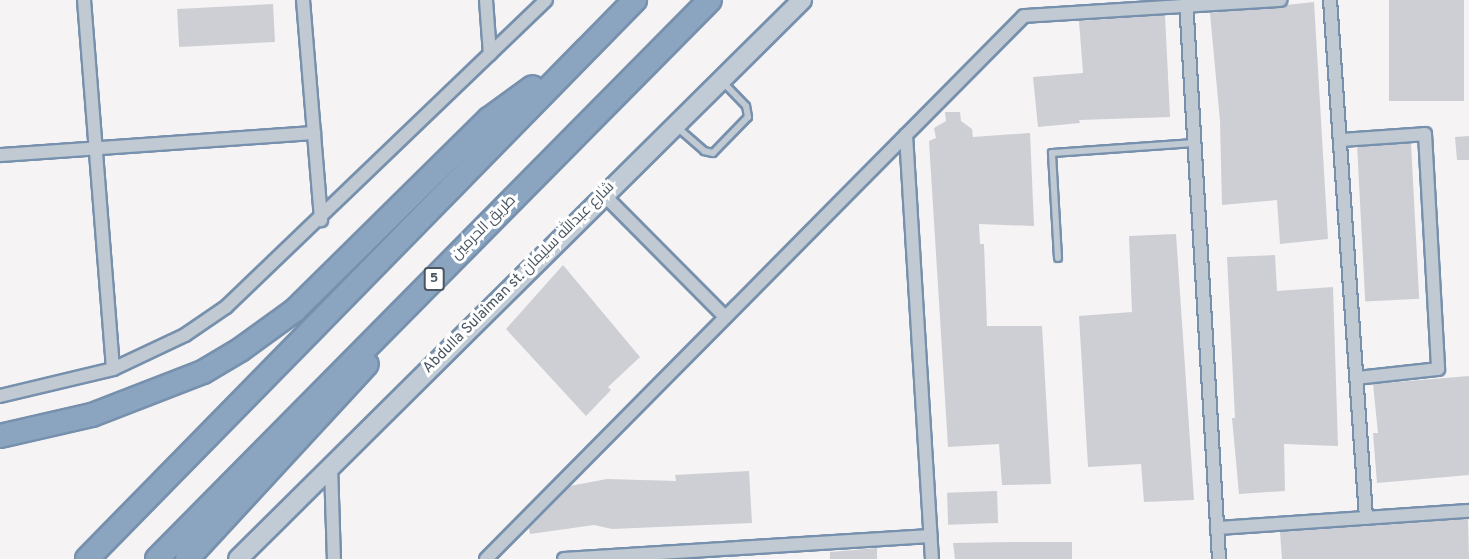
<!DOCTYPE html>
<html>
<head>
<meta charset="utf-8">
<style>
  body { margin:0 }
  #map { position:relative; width:1469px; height:559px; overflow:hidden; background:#f5f3f3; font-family:Overpass,Cairo,sans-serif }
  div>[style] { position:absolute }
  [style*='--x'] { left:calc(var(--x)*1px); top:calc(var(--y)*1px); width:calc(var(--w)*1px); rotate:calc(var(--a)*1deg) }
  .building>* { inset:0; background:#cdcfd5; transform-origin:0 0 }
  .roads { filter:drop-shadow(2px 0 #7690ad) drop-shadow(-2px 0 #7690ad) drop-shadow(0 2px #7690ad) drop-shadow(0 -2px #7690ad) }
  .service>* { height:6px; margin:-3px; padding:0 3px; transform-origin:3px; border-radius:3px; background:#c1cad2 }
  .minor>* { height:12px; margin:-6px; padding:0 6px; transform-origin:6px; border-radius:6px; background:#c1cad2 }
  .secondary>* { height:18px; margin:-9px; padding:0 9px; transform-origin:9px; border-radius:9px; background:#c1cbd6 }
  .motorway>* { height:22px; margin:-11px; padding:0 11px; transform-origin:11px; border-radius:11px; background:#8ba5c1 }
  span { translate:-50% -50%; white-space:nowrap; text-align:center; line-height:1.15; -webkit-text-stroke:6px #fff; paint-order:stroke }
  .shield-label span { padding:2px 4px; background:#fff; border:2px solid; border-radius:4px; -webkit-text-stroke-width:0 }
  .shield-label { font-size:14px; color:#4a5661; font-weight:700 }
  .street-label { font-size:15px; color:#4a5661 }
</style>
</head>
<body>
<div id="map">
  <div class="building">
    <div style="left:1389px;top:0;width:75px;height:101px"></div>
    <div style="clip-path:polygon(1314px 2px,1328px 239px,1280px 244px,1277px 200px,1222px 205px,1220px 121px,1210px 13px)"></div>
    <div style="left:273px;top:4px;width:38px;height:96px;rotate:87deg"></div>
    <div style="clip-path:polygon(1165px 15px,1170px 117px,1079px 120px,1080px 123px,1038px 127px,1033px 77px,1083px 73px,1079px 21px)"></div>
    <div style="clip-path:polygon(945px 112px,960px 112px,961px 121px,972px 129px,973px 137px,1030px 133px,1034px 226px,979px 224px,980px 244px,984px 244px,987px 326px,1042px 326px,1051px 484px,1002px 485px,999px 444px,948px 447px,929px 141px,936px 138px,934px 128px,946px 121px)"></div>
    <div style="clip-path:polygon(1469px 136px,1469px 160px,1457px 160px,1455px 137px)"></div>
    <div style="left:1411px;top:143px;width:156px;height:54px;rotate:87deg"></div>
    <div style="clip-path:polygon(1176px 234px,1194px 500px,1144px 502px,1141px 464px,1088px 467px,1079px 316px,1132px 312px,1129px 236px)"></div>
    <div style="clip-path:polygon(1275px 255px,1277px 291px,1333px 287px,1338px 446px,1284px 444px,1285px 491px,1239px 494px,1232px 418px,1235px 418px,1227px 257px)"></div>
    <div style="clip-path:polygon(563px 265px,640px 357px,608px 387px,611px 390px,586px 416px,506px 329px)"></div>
    <div style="clip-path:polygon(1469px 376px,1469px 475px,1377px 483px,1373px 433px,1378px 433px,1373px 384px)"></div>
    <div style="clip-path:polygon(749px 471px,752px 523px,612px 529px,594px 525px,530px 534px,529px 528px,570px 486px,607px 479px,676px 481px,675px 475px)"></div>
    <div style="left:997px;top:491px;width:32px;height:50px;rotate:88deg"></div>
    <div style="clip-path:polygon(1468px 519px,1469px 559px,1282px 559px,1280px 532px)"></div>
    <div style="clip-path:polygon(1014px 542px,1072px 542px,1072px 559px,955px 559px,953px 543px)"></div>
    <div style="clip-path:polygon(877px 548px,877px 559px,830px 559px,830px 552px)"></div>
  </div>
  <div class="roads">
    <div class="service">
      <div style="--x:678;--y:128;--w:35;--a:41"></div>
      <div style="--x:704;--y:151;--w:9;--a:13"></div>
      <div style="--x:713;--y:153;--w:50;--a:-45.8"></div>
      <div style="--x:748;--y:117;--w:11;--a:-100"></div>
      <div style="--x:746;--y:106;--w:33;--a:-134"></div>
      <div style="--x:1058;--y:258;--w:105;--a:-93.3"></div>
      <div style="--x:1052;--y:153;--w:143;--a:-4"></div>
    </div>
    <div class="minor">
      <div style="--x:84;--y:0;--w:370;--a:85.5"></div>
      <div style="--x:303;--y:0;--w:221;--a:85.3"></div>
      <div style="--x:486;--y:0;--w:54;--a:85.8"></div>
      <div style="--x:1186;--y:0;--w:560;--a:86.62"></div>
      <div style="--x:1330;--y:0;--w:519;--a:86.02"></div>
      <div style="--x:906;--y:135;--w:425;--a:86.5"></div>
      <div style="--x:1340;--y:140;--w:85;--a:-4"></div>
      <div style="--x:1425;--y:134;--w:235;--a:86.8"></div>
      <div style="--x:1438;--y:369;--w:82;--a:173.7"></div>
      <div style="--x:0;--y:155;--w:315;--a:-4"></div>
      <div style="--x:604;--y:195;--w:172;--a:45.2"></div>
      <div style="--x:0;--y:396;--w:116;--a:-13.4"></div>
      <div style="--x:113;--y:369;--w:80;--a:-25.3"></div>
      <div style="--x:185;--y:335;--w:50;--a:-34.3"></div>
      <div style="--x:226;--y:307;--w:443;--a:-43.8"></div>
      <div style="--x:331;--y:466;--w:93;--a:88.2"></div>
      <div style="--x:1217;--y:528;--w:253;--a:-3.9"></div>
      <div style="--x:486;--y:559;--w:764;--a:-45.27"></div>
      <div style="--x:1024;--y:16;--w:257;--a:-3.6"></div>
      <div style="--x:564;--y:559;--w:367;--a:-3.6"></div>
    </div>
    <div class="secondary">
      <div style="--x:238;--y:559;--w:794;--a:-44.74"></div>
    </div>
    <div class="motorway">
      <div style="--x:0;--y:436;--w:94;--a:-12.9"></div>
      <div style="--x:92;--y:415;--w:119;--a:-21.2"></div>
      <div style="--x:203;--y:372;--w:43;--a:-30.7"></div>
      <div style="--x:240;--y:350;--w:68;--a:-36"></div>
      <div style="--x:295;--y:310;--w:272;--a:-44.6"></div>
      <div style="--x:489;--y:119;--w:54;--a:-36"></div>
      <div style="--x:87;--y:559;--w:783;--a:-45.57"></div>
      <div style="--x:157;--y:559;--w:786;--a:-45.31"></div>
      <div style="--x:187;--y:559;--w:265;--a:-47.3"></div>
    </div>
  </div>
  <div class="shield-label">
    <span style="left:434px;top:279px">5</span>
  </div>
  <div class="street-label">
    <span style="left:484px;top:228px;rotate:-45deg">طريق الحرمين</span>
    <span style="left:519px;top:278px;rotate:-45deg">Abdulla Sulaiman st. شارع عبدالله سليمان</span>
  </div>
</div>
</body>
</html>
